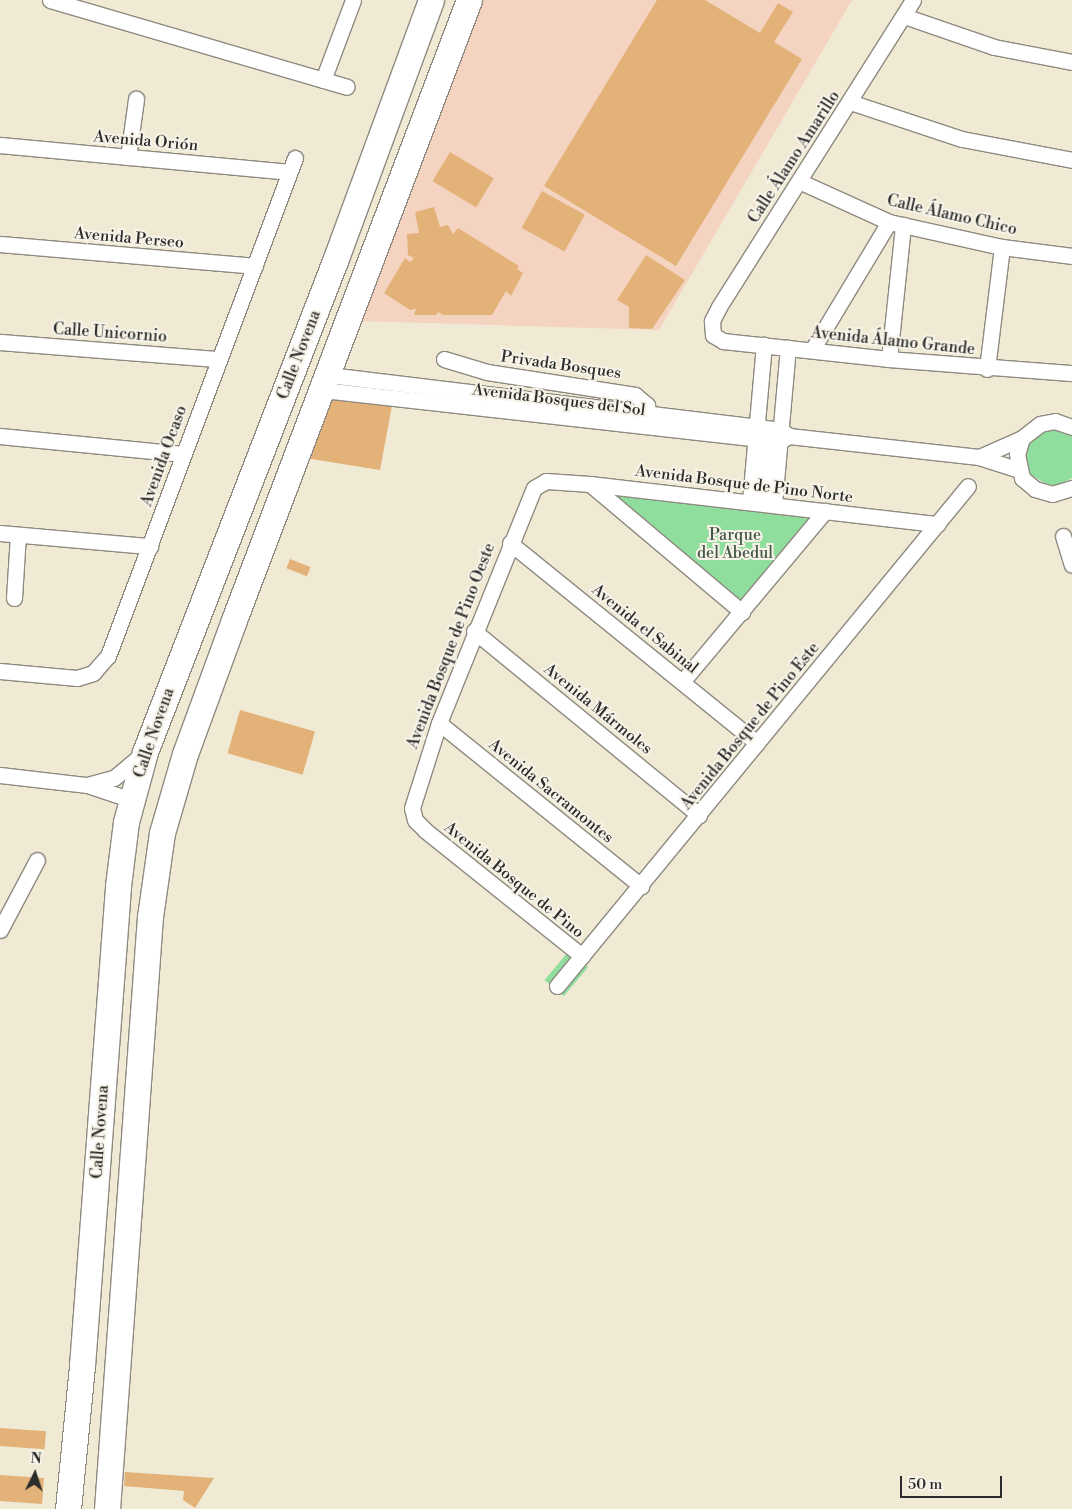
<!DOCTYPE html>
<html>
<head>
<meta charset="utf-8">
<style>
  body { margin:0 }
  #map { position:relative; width:1072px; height:1509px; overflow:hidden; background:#f0ead4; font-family:"Libre Bodoni",serif }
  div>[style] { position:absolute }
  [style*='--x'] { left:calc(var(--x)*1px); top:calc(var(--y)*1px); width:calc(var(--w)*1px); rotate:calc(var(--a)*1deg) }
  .built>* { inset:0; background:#f4d3c0 }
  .green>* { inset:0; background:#90de9d; transform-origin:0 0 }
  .building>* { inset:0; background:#e3b278; transform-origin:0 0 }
  .roads { filter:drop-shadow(1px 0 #8e8a80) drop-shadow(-1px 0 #8e8a80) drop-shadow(0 1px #8e8a80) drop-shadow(0 -1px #8e8a80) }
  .minor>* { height:15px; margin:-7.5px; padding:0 7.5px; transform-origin:7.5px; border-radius:7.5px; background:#fff }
  .primary>* { height:25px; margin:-12.5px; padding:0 12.5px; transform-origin:12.5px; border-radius:12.5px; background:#fff }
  span { translate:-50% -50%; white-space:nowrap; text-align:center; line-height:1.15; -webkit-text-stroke:4px #f7f3e8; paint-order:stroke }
  .street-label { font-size:16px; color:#2b2b2b }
  .park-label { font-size:16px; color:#445848 }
  .north { position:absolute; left:10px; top:1449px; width:50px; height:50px; -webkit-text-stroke:4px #f7f3e8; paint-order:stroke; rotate:4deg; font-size:14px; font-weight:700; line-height:20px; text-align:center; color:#2b2b2b }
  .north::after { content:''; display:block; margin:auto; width:18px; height:22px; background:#2b2b2b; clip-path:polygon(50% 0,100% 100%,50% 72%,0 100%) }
  .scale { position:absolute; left:900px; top:1476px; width:102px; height:22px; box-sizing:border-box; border:2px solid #2b2b2b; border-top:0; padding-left:6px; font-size:15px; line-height:18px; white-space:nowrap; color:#2b2b2b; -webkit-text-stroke:4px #f7f3e8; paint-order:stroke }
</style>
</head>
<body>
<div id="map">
  <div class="built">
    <div style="clip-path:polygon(484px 0,852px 0,659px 330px,359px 321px)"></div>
  </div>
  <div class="green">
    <div style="clip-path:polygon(1054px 426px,1072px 433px,1072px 478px,1058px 485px,1048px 485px,1031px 475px,1023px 457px,1024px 448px,1035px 432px)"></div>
    <div style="clip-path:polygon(600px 488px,818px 510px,742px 605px)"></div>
    <div style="left:569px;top:951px;width:25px;height:38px;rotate:40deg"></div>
  </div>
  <div class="building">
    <div style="clip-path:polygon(657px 0,705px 0,760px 33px,778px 3px,793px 12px,774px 42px,802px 59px,676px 266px,544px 186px)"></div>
    <div style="left:450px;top:152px;width:51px;height:34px;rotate:31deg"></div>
    <div style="left:542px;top:191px;width:49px;height:42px;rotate:29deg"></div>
    <div style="clip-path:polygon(434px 207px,440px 227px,448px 225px,453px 234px,458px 228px,519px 266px,517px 269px,523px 273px,511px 296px,506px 291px,492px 315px,443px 315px,438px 312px,436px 315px,414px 315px,416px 309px,410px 310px,384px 293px,405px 258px,410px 262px,414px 258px,408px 255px,407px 234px,419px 233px,415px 212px)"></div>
    <div style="clip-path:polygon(646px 255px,685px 280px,652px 329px,629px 328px,629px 307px,617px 300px)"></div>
    <div style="clip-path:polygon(324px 392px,393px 400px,380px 470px,299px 457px)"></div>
    <div style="left:290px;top:559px;width:22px;height:10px;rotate:21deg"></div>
    <div style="left:240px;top:710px;width:78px;height:45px;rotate:16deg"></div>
    <div style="left:0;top:1428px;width:46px;height:18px;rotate:4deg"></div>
    <div style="clip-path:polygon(125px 1472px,214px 1478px,195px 1508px,183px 1500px,184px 1491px,124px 1486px)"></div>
    <div style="left:0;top:1475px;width:44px;height:26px;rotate:4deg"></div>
  </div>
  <div class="roads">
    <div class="minor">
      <div style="--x:50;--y:0;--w:309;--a:16.3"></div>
      <div style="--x:913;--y:0;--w:363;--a:122.3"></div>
      <div style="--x:719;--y:307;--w:16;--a:117"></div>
      <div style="--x:712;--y:321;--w:14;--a:86"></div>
      <div style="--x:713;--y:335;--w:12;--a:31"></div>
      <div style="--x:723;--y:341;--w:167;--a:6.2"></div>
      <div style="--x:889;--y:359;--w:184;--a:4.4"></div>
      <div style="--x:904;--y:16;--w:95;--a:19"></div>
      <div style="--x:994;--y:47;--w:79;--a:10.9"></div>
      <div style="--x:323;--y:80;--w:85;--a:-69.4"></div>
      <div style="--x:850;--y:102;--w:118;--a:18.3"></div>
      <div style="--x:962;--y:139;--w:112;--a:10.8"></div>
      <div style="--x:0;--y:145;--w:290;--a:5.3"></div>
      <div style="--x:128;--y:157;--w:59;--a:-82.1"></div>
      <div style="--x:801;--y:182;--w:97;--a:24.4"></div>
      <div style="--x:889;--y:222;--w:116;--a:12.5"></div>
      <div style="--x:1002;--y:247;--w:71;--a:7.3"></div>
      <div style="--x:0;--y:244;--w:256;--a:4.9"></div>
      <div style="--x:0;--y:342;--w:219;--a:4.5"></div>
      <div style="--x:812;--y:350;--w:149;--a:-59"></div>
      <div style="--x:444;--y:359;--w:45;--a:16.8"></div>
      <div style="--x:487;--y:372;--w:150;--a:8.8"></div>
      <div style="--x:635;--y:395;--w:16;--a:40"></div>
      <div style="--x:647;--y:405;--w:17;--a:83"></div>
      <div style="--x:889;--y:359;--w:135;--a:-84"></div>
      <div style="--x:987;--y:369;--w:123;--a:-83"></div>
      <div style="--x:329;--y:375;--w:431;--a:6.9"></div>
      <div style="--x:757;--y:427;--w:24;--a:7"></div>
      <div style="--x:781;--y:430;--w:10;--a:37"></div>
      <div style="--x:789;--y:436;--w:191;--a:6.3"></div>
      <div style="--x:979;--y:457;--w:42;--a:18"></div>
      <div style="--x:323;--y:390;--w:460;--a:6.4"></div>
      <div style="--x:780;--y:441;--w:10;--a:-29"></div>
      <div style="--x:1072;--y:427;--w:18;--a:-161"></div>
      <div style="--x:1055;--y:421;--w:15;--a:169"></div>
      <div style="--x:1040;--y:424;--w:23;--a:142"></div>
      <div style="--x:1022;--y:438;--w:17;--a:107"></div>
      <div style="--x:1017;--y:454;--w:25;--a:78"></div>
      <div style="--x:1022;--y:478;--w:17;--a:40"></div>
      <div style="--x:1035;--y:489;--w:18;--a:16"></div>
      <div style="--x:1052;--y:494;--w:21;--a:-17"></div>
      <div style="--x:0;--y:436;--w:184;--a:5.6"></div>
      <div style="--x:979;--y:457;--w:47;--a:-23.8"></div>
      <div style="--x:590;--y:484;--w:199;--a:40.1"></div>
      <div style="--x:750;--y:501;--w:157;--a:-84.9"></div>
      <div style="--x:762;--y:502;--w:62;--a:-83.6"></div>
      <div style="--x:774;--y:504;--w:157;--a:-84.9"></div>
      <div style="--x:0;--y:533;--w:151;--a:5"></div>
      <div style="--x:1063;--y:536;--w:30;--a:73"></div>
      <div style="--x:510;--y:543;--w:318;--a:39"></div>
      <div style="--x:14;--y:598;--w:63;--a:-86.4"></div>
      <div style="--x:474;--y:631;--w:291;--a:39.3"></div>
      <div style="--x:0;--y:671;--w:77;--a:5.2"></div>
      <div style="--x:77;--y:678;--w:17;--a:-17"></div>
      <div style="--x:93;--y:673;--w:23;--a:-49"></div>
      <div style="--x:108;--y:656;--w:532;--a:-69.42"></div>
      <div style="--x:682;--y:682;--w:223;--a:-50.1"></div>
      <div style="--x:439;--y:723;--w:260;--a:38.9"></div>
      <div style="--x:0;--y:775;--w:88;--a:6.6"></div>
      <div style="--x:87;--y:785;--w:47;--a:18.4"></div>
      <div style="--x:87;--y:785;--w:28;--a:-15"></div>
      <div style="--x:114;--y:778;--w:38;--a:-40"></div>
      <div style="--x:0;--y:930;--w:79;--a:-62.1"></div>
      <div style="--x:582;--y:956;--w:201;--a:-141.3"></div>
      <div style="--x:425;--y:830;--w:14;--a:-135"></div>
      <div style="--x:415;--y:820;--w:12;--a:-104"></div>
      <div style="--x:412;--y:808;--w:89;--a:-72.4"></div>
      <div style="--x:439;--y:723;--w:253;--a:-68"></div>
      <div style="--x:534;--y:488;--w:14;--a:-30"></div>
      <div style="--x:546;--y:481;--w:44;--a:3.9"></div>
      <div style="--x:590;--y:484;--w:350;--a:6.6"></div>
      <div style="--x:557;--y:986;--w:647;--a:-50.58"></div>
    </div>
    <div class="primary">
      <div style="--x:68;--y:1509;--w:144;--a:-84.4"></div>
      <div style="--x:82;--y:1366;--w:481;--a:-85.7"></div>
      <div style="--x:118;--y:886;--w:64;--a:-82.9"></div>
      <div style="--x:126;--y:822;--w:73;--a:-74.8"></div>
      <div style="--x:145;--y:752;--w:526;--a:-68.85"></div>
      <div style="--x:335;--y:261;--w:278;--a:-69.8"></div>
      <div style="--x:107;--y:1509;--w:594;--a:-85.85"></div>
      <div style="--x:150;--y:917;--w:85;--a:-81.9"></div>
      <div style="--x:162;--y:833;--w:82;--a:-73.8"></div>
      <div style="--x:185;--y:754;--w:143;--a:-69.9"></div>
      <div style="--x:234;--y:620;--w:663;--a:-69.24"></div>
    </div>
  </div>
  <div class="street-label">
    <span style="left:146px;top:141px;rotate:5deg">Avenida Orión</span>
    <span style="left:794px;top:157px;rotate:-57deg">Calle Álamo Amarillo</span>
    <span style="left:952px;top:215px;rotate:13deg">Calle Álamo Chico</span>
    <span style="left:129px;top:238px;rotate:5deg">Avenida Perseo</span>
    <span style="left:110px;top:333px;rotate:4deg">Calle Unicornio</span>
    <span style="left:893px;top:341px;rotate:6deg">Avenida Álamo Grande</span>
    <span style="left:299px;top:355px;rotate:-69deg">Calle Novena</span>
    <span style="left:561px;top:365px;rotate:8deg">Privada Bosques</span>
    <span style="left:559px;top:400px;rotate:7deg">Avenida Bosques del Sol</span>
    <span style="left:164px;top:456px;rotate:-70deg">Avenida Ocaso</span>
    <span style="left:744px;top:484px;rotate:7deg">Avenida Bosque de Pino Norte</span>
    <span style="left:645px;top:629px;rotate:39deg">Avenida el Sabinal</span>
    <span style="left:451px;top:646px;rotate:-69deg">Avenida Bosque de Pino Oeste</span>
    <span style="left:598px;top:709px;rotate:39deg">Avenida Mármoles</span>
    <span style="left:750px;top:726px;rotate:-51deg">Avenida Bosque de Pino Este</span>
    <span style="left:154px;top:733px;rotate:-71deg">Calle Novena</span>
    <span style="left:551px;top:791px;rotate:39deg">Avenida Sacramontes</span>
    <span style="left:514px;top:880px;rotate:39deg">Avenida Bosque de Pino</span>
    <span style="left:100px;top:1132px;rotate:-86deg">Calle Novena</span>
  </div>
  <div class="park-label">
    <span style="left:735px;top:544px">Parque<br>del Abedul</span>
  </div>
  <div class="north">N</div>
  <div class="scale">50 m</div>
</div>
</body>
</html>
